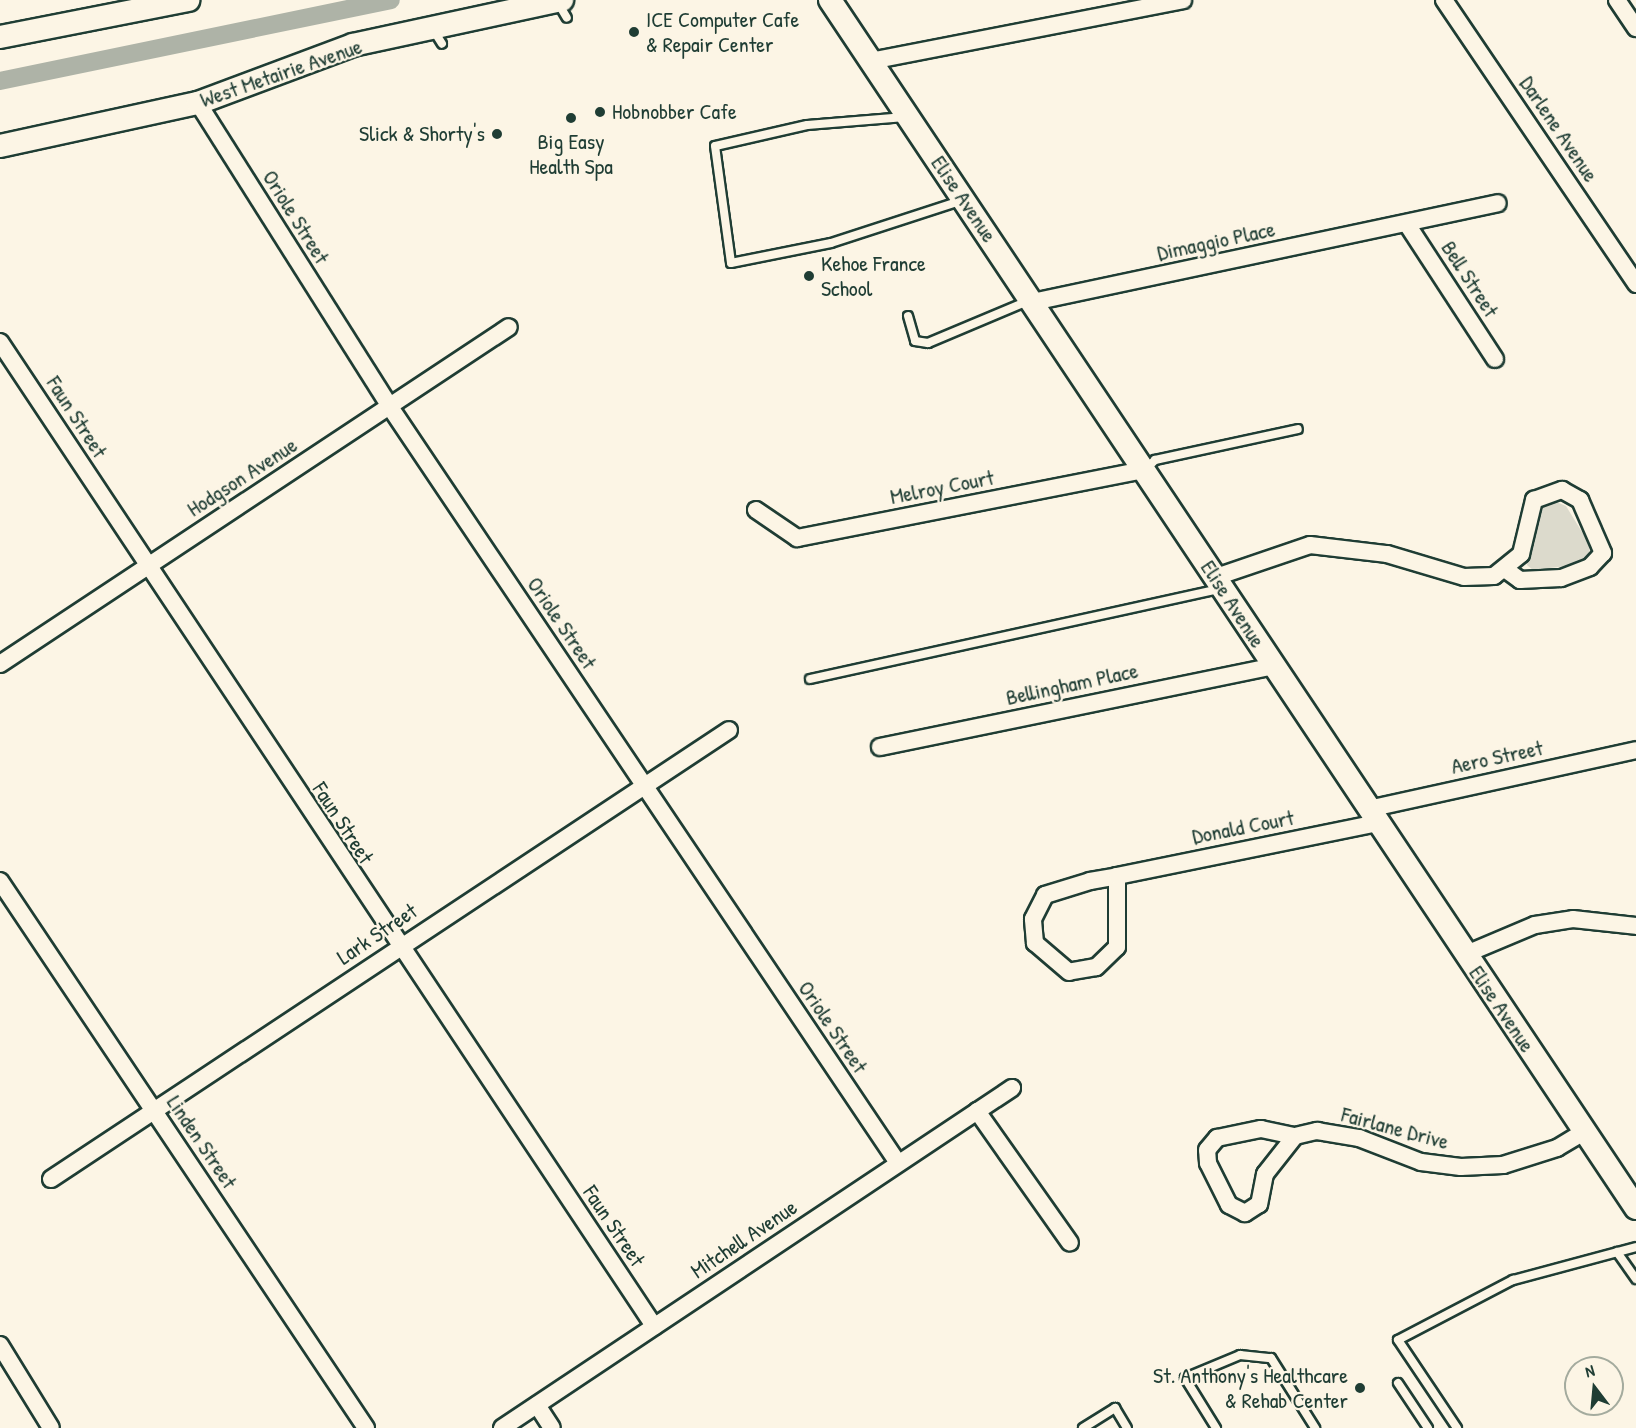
<!DOCTYPE html>
<html>
<head>
<meta charset="utf-8">
<style>
  body { margin:0 }
  #map { position:relative; width:1636px; height:1428px; overflow:hidden; background:#fcf5e5; font-family:"Patrick Hand",sans-serif }
  div>[style] { position:absolute }
  [style*='--x'] { left:calc(var(--x)*1px); top:calc(var(--y)*1px); width:calc(var(--w)*1px); rotate:calc(var(--a)*1deg) }
  .green>* { inset:0; background:#dcdacc }
  .canal>* { height:18px; margin:-9px; padding:0 9px; transform-origin:9px; border-radius:9px; background:#aeb3a7 }
  .roads { filter:drop-shadow(2px 0 #1f3d34) drop-shadow(-2px 0 #1f3d34) drop-shadow(0 2px #1f3d34) drop-shadow(0 -2px #1f3d34) }
  .lane>* { height:8px; margin:-4px; padding:0 4px; transform-origin:4px; border-radius:4px; background:#fcf5e5 }
  .street>* { height:16px; margin:-8px; padding:0 8px; transform-origin:8px; border-radius:8px; background:#fcf5e5 }
  .secondary>* { height:22px; margin:-11px; padding:0 11px; transform-origin:11px; border-radius:11px; background:#fcf5e5 }
  .dots>* { width:16px; height:16px; translate:-50% -50%; box-sizing:border-box; border:3px solid #fcf5e5; border-radius:50% }
  span { translate:-50% -50%; white-space:nowrap; text-align:center; line-height:1.15; -webkit-text-stroke:4.5px #fcf5e5; paint-order:stroke }
  .poi-label { font-size:22px; color:#1f3d34 }
  .left { translate:0 -50%; text-align:left }
  .right { translate:-100% -50%; text-align:right }
  .street-label { font-size:22px; color:#1f3d34 }
  .north { position:absolute; left:1564px; top:1356px; width:60px; height:60px; box-sizing:border-box; background:#fcf5e5; border:2px solid #a4ab9e; border-radius:50%; rotate:344deg; font-size:16px; font-weight:700; line-height:24px; text-align:center; color:#1f3d34 }
  .north::after { content:''; display:block; margin:auto; width:21px; height:27px; background:#1f3d34; clip-path:polygon(50% 0,100% 100%,50% 72%,0 100%) }
</style>
</head>
<body>
<div id="map">
  <div class="green">
    <div style="clip-path:polygon(1552px 500px,1566px 506px,1590px 545px,1589px 556px,1575px 565px,1533px 570px,1527px 565px,1529px 548px,1542px 507px)"></div>
  </div>
  <div class="canal">
    <div style="--x:0;--y:81;--w:399;--a:-11.7"></div>
  </div>
  <div class="roads">
    <div class="lane">
      <div style="--x:558;--y:3;--w:17;--a:59"></div>
      <div style="--x:434;--y:31;--w:15;--a:58"></div>
      <div style="--x:905;--y:117;--w:98;--a:175.3"></div>
      <div style="--x:807;--y:125;--w:94;--a:167.1"></div>
      <div style="--x:715;--y:146;--w:118;--a:82.2"></div>
      <div style="--x:731;--y:263;--w:102;--a:-11.3"></div>
      <div style="--x:831;--y:243;--w:139;--a:-18"></div>
      <div style="--x:908;--y:316;--w:26;--a:74"></div>
      <div style="--x:915;--y:341;--w:13;--a:9"></div>
      <div style="--x:928;--y:343;--w:108;--a:-22.8"></div>
      <div style="--x:1145;--y:470;--w:14;--a:-45"></div>
      <div style="--x:1155;--y:460;--w:146;--a:-12.2"></div>
      <div style="--x:810;--y:679;--w:419;--a:-12.4"></div>
      <div style="--x:1617;--y:1252;--w:33;--a:55"></div>
      <div style="--x:1398;--y:1383;--w:54;--a:56.3"></div>
      <div style="--x:1083;--y:1428;--w:38;--a:-32"></div>
      <div style="--x:1115;--y:1408;--w:23;--a:59"></div>
      <div style="--x:1216;--y:1428;--w:59;--a:-121.8"></div>
      <div style="--x:1185;--y:1378;--w:60;--a:-22.7"></div>
      <div style="--x:1240;--y:1355;--w:31;--a:6"></div>
      <div style="--x:1271;--y:1358;--w:83;--a:57.8"></div>
      <div style="--x:1457;--y:1428;--w:106;--a:-123.8"></div>
      <div style="--x:1398;--y:1340;--w:130;--a:-27.6"></div>
      <div style="--x:1513;--y:1280;--w:127;--a:-15"></div>
    </div>
    <div class="street">
      <div style="--x:1444;--y:0;--w:343;--a:55.9"></div>
      <div style="--x:1617;--y:0;--w:34;--a:56"></div>
      <div style="--x:870;--y:61;--w:319;--a:-11"></div>
      <div style="--x:198;--y:103;--w:360;--a:57.7"></div>
      <div style="--x:390;--y:407;--w:911;--a:56.1"></div>
      <div style="--x:1407;--y:224;--w:161;--a:56.9"></div>
      <div style="--x:1033;--y:302;--w:475;--a:-12"></div>
      <div style="--x:0;--y:342;--w:1182;--a:56.39"></div>
      <div style="--x:756;--y:510;--w:50;--a:34.3"></div>
      <div style="--x:797;--y:538;--w:355;--a:-11.1"></div>
      <div style="--x:1216;--y:577;--w:99;--a:-18.8"></div>
      <div style="--x:1310;--y:545;--w:78;--a:6.7"></div>
      <div style="--x:1387;--y:554;--w:80;--a:16.6"></div>
      <div style="--x:1464;--y:577;--w:30;--a:-2"></div>
      <div style="--x:1494;--y:576;--w:35;--a:-39"></div>
      <div style="--x:1521;--y:554;--w:56;--a:-76.5"></div>
      <div style="--x:1534;--y:500;--w:30;--a:-20"></div>
      <div style="--x:1562;--y:490;--w:21;--a:29"></div>
      <div style="--x:1580;--y:500;--w:58;--a:66.5"></div>
      <div style="--x:1603;--y:553;--w:19;--a:133"></div>
      <div style="--x:1590;--y:567;--w:31;--a:159"></div>
      <div style="--x:1561;--y:578;--w:41;--a:177.2"></div>
      <div style="--x:1520;--y:580;--w:17;--a:-144"></div>
      <div style="--x:0;--y:664;--w:610;--a:-33.51"></div>
      <div style="--x:880;--y:747;--w:401;--a:-11.6"></div>
      <div style="--x:1368;--y:809;--w:274;--a:-12.4"></div>
      <div style="--x:1117;--y:876;--w:71;--a:90"></div>
      <div style="--x:1117;--y:947;--w:29;--a:136"></div>
      <div style="--x:1096;--y:967;--w:27;--a:170"></div>
      <div style="--x:1069;--y:972;--w:45;--a:-139.5"></div>
      <div style="--x:1035;--y:943;--w:24;--a:-95"></div>
      <div style="--x:1033;--y:919;--w:27;--a:-63"></div>
      <div style="--x:1045;--y:895;--w:47;--a:-17.3"></div>
      <div style="--x:1090;--y:881;--w:27;--a:-10"></div>
      <div style="--x:1117;--y:876;--w:266;--a:-11.5"></div>
      <div style="--x:0;--y:881;--w:658;--a:56.21"></div>
      <div style="--x:1466;--y:954;--w:75;--a:-22.8"></div>
      <div style="--x:1535;--y:925;--w:38;--a:-9"></div>
      <div style="--x:1573;--y:919;--w:63;--a:6.3"></div>
      <div style="--x:977;--y:1111;--w:161;--a:54.8"></div>
      <div style="--x:1295;--y:1136;--w:48;--a:128.3"></div>
      <div style="--x:1265;--y:1174;--w:31;--a:101"></div>
      <div style="--x:1259;--y:1204;--w:17;--a:147"></div>
      <div style="--x:1245;--y:1213;--w:18;--a:-153"></div>
      <div style="--x:1229;--y:1205;--w:47;--a:-116.6"></div>
      <div style="--x:1208;--y:1163;--w:13;--a:-94"></div>
      <div style="--x:1207;--y:1150;--w:16;--a:-50"></div>
      <div style="--x:1217;--y:1138;--w:45;--a:-11.6"></div>
      <div style="--x:1261;--y:1129;--w:35;--a:12"></div>
      <div style="--x:1295;--y:1136;--w:23;--a:-13"></div>
      <div style="--x:1317;--y:1131;--w:43;--a:9.5"></div>
      <div style="--x:1359;--y:1138;--w:66;--a:21.2"></div>
      <div style="--x:1421;--y:1162;--w:40;--a:7.1"></div>
      <div style="--x:1461;--y:1167;--w:42;--a:-2.7"></div>
      <div style="--x:1503;--y:1165;--w:57;--a:-17.5"></div>
      <div style="--x:1557;--y:1148;--w:33;--a:-31"></div>
      <div style="--x:51;--y:1179;--w:813;--a:-33.51"></div>
      <div style="--x:0;--y:1345;--w:97;--a:58.4"></div>
      <div style="--x:537;--y:1405;--w:27;--a:57"></div>
      <div style="--x:502;--y:1428;--w:613;--a:-33.69"></div>
    </div>
    <div class="secondary">
      <div style="--x:830;--y:0;--w:1452;--a:56.29"></div>
      <div style="--x:0;--y:37;--w:192;--a:-11.1"></div>
      <div style="--x:0;--y:146;--w:203;--a:-12.3"></div>
      <div style="--x:198;--y:103;--w:165;--a:-20.5"></div>
      <div style="--x:353;--y:45;--w:214;--a:-12.2"></div>
    </div>
  </div>
  <div class="dots">
    <div style="left:634px;top:32px;background:#1f3d34"></div>
    <div style="left:600px;top:112px;background:#1f3d34"></div>
    <div style="left:571px;top:118px;background:#1f3d34"></div>
    <div style="left:497px;top:134px;background:#1f3d34"></div>
    <div style="left:809px;top:276px;background:#1f3d34"></div>
    <div style="left:1360px;top:1388px;background:#1f3d34"></div>
  </div>
  <div class="poi-label">
    <span class="left" style="left:646px;top:32px">ICE Computer Cafe<br>&amp; Repair Center</span>
    <span class="left" style="left:612px;top:112px">Hobnobber Cafe</span>
    <span class="right" style="left:485px;top:134px">Slick &amp; Shorty's</span>
    <span style="left:571px;top:154px">Big Easy<br>Health Spa</span>
    <span class="left" style="left:821px;top:276px">Kehoe France<br>School</span>
    <span class="right" style="left:1348px;top:1388px">St. Anthony's Healthcare<br>&amp; Rehab Center</span>
  </div>
  <div class="street-label">
    <span style="left:281px;top:73px;rotate:-19deg">West Metairie Avenue</span>
    <span style="left:1559px;top:129px;rotate:56deg">Darlene Avenue</span>
    <span style="left:964px;top:199px;rotate:56deg">Elise Avenue</span>
    <span style="left:296px;top:217px;rotate:58deg">Oriole Street</span>
    <span style="left:1216px;top:241px;rotate:-12deg">Dimaggio Place</span>
    <span style="left:1470px;top:279px;rotate:57deg">Bell Street</span>
    <span style="left:77px;top:417px;rotate:57deg">Faun Street</span>
    <span style="left:242px;top:477px;rotate:-33deg">Hodgson Avenue</span>
    <span style="left:942px;top:487px;rotate:-11deg">Melroy Court</span>
    <span style="left:1233px;top:604px;rotate:57deg">Elise Avenue</span>
    <span style="left:562px;top:623px;rotate:56deg">Oriole Street</span>
    <span style="left:1072px;top:684px;rotate:-12deg">Bellingham Place</span>
    <span style="left:1497px;top:757px;rotate:-12deg">Aero Street</span>
    <span style="left:343px;top:823px;rotate:57deg">Faun Street</span>
    <span style="left:1243px;top:827px;rotate:-11deg">Donald Court</span>
    <span style="left:377px;top:934px;rotate:-34deg">Lark Street</span>
    <span style="left:1502px;top:1009px;rotate:56deg">Elise Avenue</span>
    <span style="left:833px;top:1027px;rotate:56deg">Oriole Street</span>
    <span style="left:1395px;top:1128px;rotate:15deg">Fairlane Drive</span>
    <span style="left:202px;top:1142px;rotate:56deg">Linden Street</span>
    <span style="left:614px;top:1226px;rotate:56deg">Faun Street</span>
    <span style="left:744px;top:1239px;rotate:-34deg">Mitchell Avenue</span>
  </div>
  <div class="north">N</div>
</div>
</body>
</html>
